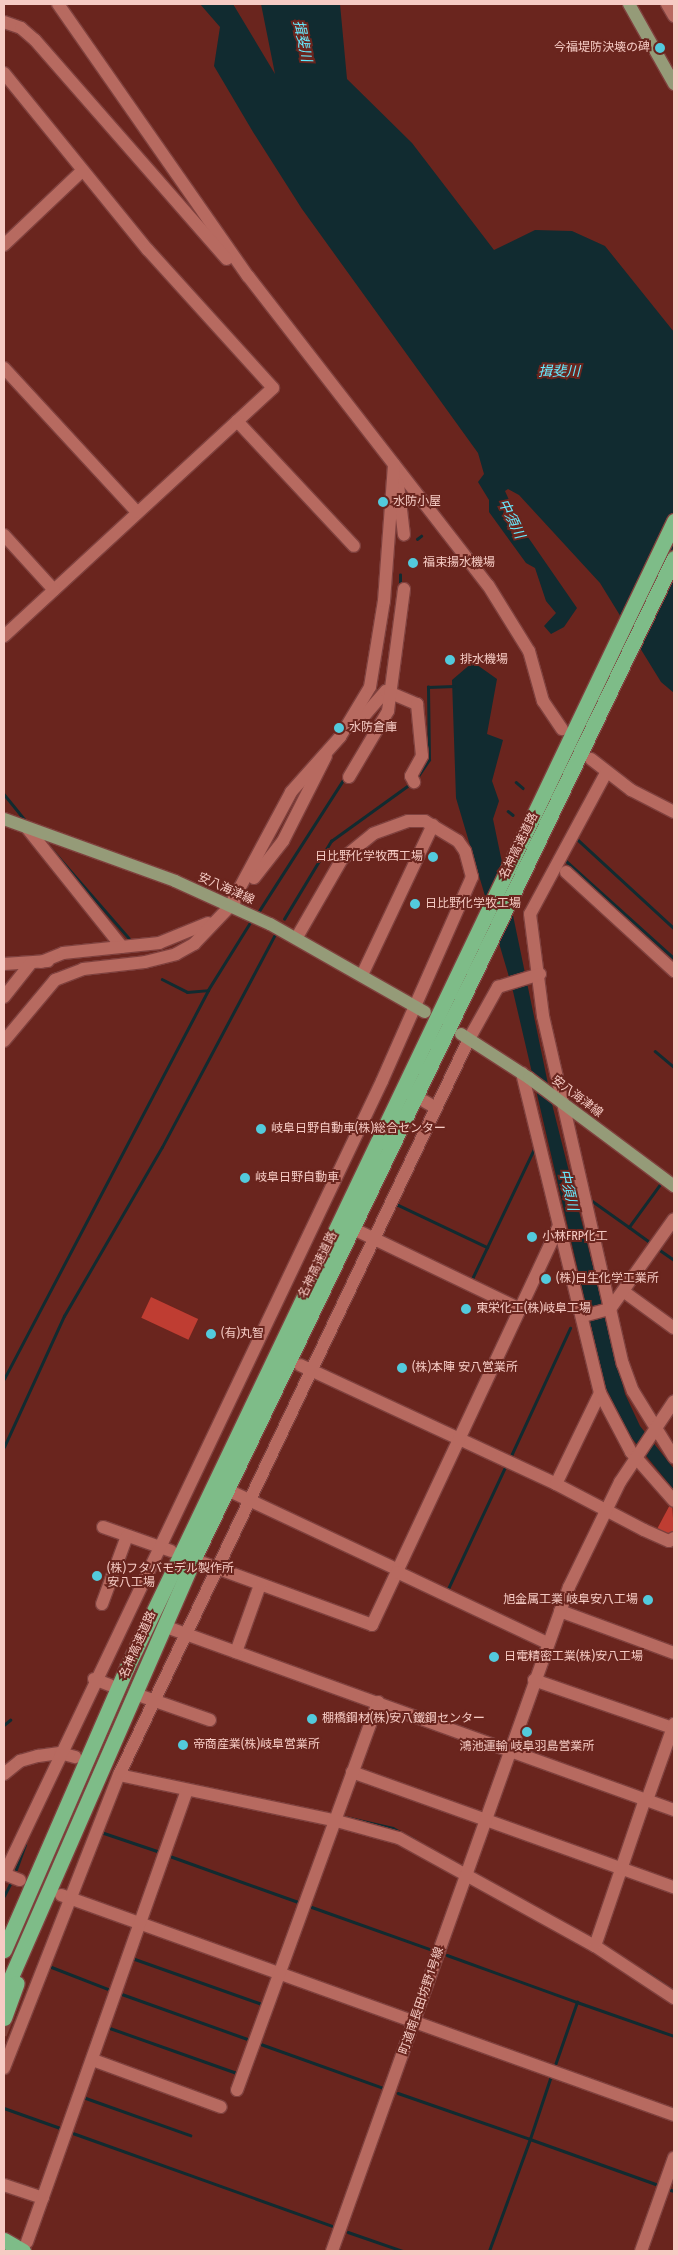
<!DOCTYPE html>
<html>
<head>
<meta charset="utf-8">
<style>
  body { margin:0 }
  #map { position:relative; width:678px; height:2255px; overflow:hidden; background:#6a251e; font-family:"Fira Sans Condensed","Noto Sans JP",sans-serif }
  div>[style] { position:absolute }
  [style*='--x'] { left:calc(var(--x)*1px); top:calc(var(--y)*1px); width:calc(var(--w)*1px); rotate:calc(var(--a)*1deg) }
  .forest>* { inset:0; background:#bf3d32; transform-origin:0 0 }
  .water>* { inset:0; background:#112b30 }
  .stream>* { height:2.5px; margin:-1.25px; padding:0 1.25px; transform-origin:1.25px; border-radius:1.25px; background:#112b30 }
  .minor-tunnel>* { height:12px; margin-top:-6px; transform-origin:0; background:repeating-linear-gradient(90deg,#7f3e37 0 12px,transparent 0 18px) }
  .roads { filter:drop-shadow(1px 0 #7f413e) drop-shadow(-1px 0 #7f413e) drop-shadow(0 1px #7f413e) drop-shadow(0 -1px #7f413e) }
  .minor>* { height:12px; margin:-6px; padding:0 6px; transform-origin:6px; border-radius:6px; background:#b76a60 }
  .major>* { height:12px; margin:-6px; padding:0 6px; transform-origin:6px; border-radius:6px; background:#959b78 }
  .highway>* { height:15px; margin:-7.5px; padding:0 7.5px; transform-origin:7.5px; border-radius:7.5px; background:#7ebc88 }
  .dots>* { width:14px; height:14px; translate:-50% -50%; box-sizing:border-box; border:2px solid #6a251e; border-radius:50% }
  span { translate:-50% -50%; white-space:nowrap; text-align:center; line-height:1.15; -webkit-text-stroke:4px #6a251e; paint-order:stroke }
  .poi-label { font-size:12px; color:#f6cbc4 }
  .right { translate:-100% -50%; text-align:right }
  .left { translate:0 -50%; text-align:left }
  .street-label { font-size:12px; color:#f6cbc4 }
  .water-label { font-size:14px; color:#67ebff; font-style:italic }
  .frame { position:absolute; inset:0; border:5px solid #f6cbc4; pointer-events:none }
</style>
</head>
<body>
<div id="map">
  <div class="forest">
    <div style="left:151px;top:1297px;width:52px;height:23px;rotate:25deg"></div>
    <div style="clip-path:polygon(672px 1501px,674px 1535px,670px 1538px,656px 1531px)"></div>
  </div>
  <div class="water">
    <div style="clip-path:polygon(200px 4px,233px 4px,275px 74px,261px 4px,340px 4px,347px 79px,412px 143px,494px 250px,535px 230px,572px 231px,605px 246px,674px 332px,674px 693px,661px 682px,600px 583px,519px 495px,508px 489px,505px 491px,521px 527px,577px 608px,564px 627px,551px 634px,544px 626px,556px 613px,546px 601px,535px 568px,526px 563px,489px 512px,489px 500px,478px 482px,484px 474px,478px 453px,302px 209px,253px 132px,214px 66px,220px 27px)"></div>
    <div style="clip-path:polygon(473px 662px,497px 679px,487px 734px,503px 740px,492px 781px,499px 801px,493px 819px,553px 1108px,625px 1394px,640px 1426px,674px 1469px,674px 1490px,630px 1436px,605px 1386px,512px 987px,456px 798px,452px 680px)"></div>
  </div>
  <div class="stream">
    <div style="--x:417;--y:539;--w:5;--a:-37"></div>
    <div style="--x:400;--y:586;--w:11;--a:-90"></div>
    <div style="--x:416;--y:779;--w:23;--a:-56"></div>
    <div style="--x:429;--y:760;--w:73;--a:-90.8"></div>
    <div style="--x:428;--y:687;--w:26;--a:-2"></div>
    <div style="--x:516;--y:782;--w:9;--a:41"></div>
    <div style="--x:4;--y:794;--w:36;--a:51"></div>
    <div style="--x:508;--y:811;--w:6;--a:39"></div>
    <div style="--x:576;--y:838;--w:133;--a:42.6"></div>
    <div style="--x:49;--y:846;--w:122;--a:49"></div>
    <div style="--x:564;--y:859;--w:148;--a:42"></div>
    <div style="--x:259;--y:911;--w:159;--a:-57.3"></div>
    <div style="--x:284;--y:919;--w:91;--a:-58.9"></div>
    <div style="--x:331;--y:841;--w:97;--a:-35.8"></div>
    <div style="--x:162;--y:979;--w:28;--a:27"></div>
    <div style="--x:187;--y:992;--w:21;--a:-5"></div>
    <div style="--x:655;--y:1051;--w:25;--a:40"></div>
    <div style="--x:591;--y:1200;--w:47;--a:35.4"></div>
    <div style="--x:629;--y:1227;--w:54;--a:-54"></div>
    <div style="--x:396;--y:1204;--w:101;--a:25.3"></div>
    <div style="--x:629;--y:1227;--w:29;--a:36"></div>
    <div style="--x:657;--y:1248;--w:21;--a:35"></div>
    <div style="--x:471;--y:1281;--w:148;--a:-64.5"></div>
    <div style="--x:4;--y:1379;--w:439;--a:-62.3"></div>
    <div style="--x:208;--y:990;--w:81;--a:-58.1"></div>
    <div style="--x:4;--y:1447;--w:144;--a:-65.4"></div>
    <div style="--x:64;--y:1316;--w:195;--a:-59.9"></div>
    <div style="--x:162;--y:1147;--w:239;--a:-62"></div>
    <div style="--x:510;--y:1458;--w:143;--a:-65.2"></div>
    <div style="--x:447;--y:1591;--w:139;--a:-64.9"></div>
    <div style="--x:4;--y:1725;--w:8;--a:-40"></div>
    <div style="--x:341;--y:1816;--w:53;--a:13"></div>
    <div style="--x:393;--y:1828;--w:24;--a:28"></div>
    <div style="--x:101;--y:1832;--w:62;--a:18.7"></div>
    <div style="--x:167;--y:1855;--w:142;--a:19.7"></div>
    <div style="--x:14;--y:1875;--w:32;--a:-70"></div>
    <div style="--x:4;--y:1896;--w:16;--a:-63"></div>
    <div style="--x:309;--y:1906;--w:128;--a:19.6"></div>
    <div style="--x:447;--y:1955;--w:138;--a:19.9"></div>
    <div style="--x:132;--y:1958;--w:138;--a:19.5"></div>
    <div style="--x:49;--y:1966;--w:66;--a:21.2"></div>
    <div style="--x:646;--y:1972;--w:34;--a:34"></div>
    <div style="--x:119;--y:1993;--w:139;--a:19.7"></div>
    <div style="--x:107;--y:2027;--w:138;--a:19.5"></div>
    <div style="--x:258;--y:2043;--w:131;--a:19.7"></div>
    <div style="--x:554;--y:2068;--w:70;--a:-70.8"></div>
    <div style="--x:577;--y:2002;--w:103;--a:19.3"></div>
    <div style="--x:398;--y:2093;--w:140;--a:19.2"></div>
    <div style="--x:530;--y:2139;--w:66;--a:-71.6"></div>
    <div style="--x:83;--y:2097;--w:114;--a:19.6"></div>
    <div style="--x:4;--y:2108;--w:63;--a:19.6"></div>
    <div style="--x:70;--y:2132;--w:278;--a:19.7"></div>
    <div style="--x:668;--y:2189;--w:6;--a:18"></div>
    <div style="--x:348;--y:2232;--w:58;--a:19.1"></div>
    <div style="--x:489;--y:2251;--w:119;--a:-69.9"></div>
    <div style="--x:530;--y:2139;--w:139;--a:19.7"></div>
  </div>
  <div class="minor-tunnel">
    <div style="--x:4;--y:2029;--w:5;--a:22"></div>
  </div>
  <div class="roads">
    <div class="minor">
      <div style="--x:58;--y:4;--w:332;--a:55.1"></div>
      <div style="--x:248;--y:276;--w:391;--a:52.2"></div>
      <div style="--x:488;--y:585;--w:78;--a:58.2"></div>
      <div style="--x:529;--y:651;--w:52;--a:74.4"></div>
      <div style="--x:543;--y:701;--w:34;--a:56"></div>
      <div style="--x:667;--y:4;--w:14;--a:60"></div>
      <div style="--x:4;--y:22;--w:18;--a:19"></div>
      <div style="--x:21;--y:28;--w:18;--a:41"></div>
      <div style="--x:35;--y:40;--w:291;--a:48.8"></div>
      <div style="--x:4;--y:73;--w:228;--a:50.9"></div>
      <div style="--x:148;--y:250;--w:186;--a:47.8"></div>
      <div style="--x:273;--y:388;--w:366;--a:137.3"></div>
      <div style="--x:4;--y:245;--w:108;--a:-43.5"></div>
      <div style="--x:4;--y:368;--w:196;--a:47.3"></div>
      <div style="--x:237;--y:421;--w:171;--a:46.9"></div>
      <div style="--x:398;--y:484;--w:51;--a:83.3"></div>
      <div style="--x:4;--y:535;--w:74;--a:47.7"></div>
      <div style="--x:353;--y:719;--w:11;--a:-15"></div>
      <div style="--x:364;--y:716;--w:33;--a:-49"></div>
      <div style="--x:386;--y:691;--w:34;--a:23"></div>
      <div style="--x:417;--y:704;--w:52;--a:84.5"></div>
      <div style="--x:422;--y:756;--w:23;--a:119"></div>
      <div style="--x:411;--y:776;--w:7;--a:63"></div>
      <div style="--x:591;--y:759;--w:51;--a:37.8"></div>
      <div style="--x:631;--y:790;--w:48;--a:27.1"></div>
      <div style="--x:606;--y:773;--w:160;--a:118.3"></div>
      <div style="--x:530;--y:914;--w:103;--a:82.7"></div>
      <div style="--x:543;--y:1016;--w:357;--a:77.1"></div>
      <div style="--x:623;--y:1364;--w:29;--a:70"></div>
      <div style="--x:633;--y:1391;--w:78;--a:58.2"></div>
      <div style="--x:349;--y:777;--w:77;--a:-59.4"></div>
      <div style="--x:388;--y:711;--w:123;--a:-82.5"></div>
      <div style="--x:27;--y:828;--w:152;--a:51.4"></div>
      <div style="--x:566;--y:872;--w:147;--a:42.5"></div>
      <div style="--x:254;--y:878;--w:47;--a:-51.9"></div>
      <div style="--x:283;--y:841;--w:95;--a:-63.2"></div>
      <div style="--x:230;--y:906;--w:129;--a:-61.8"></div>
      <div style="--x:291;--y:792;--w:74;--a:-48.3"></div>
      <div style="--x:340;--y:737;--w:58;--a:-59"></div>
      <div style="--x:370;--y:687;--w:87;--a:-80.8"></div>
      <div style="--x:384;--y:601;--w:137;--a:-85.8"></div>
      <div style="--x:41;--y:962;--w:24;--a:-22"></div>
      <div style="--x:63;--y:953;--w:97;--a:-5.9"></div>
      <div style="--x:159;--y:943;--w:53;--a:-22.2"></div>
      <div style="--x:4;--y:964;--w:44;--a:-3.9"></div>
      <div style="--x:362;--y:975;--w:166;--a:-64.7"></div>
      <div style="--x:4;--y:997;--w:43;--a:-51.5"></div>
      <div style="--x:4;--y:1041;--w:80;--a:-50.1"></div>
      <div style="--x:55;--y:980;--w:30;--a:-21"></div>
      <div style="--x:83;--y:969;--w:62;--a:-6.4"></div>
      <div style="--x:145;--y:962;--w:32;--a:-14"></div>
      <div style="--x:176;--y:954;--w:21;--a:-29"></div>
      <div style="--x:194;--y:944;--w:59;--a:-46.4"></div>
      <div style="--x:522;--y:1073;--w:329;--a:76.3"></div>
      <div style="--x:600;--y:1393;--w:101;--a:115.8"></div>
      <div style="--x:424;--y:1101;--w:14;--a:30"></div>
      <div style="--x:360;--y:1232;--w:178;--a:25.7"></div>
      <div style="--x:623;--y:1291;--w:63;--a:36"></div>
      <div style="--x:583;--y:1316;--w:28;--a:-15"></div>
      <div style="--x:610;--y:1309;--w:110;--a:-54.6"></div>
      <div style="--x:300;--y:1365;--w:282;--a:24.9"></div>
      <div style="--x:556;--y:1484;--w:99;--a:27.6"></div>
      <div style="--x:644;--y:1530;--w:27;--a:24"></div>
      <div style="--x:669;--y:1541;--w:6;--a:-31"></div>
      <div style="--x:600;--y:1393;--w:67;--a:62.3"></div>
      <div style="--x:631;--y:1452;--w:65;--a:48.7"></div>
      <div style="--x:234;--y:1493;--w:179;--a:25.1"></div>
      <div style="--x:103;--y:1527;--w:72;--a:19.4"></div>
      <div style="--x:203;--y:1563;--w:180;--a:20.1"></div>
      <div style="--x:372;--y:1625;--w:441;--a:-64.9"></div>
      <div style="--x:397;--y:1572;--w:166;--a:25.3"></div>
      <div style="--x:102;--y:1604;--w:72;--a:-69.8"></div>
      <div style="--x:560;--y:1611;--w:121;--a:20.2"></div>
      <div style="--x:172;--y:1629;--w:534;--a:19.83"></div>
      <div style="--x:236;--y:1652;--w:71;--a:-70.3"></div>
      <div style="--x:94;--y:1679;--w:17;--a:21"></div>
      <div style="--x:534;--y:1680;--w:147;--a:19.1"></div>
      <div style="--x:141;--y:1696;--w:73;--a:19.2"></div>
      <div style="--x:352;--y:1772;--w:342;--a:19.7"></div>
      <div style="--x:4;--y:1774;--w:21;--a:-39"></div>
      <div style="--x:20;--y:1761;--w:19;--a:-16"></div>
      <div style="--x:38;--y:1756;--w:22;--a:-8"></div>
      <div style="--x:60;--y:1753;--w:16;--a:15"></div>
      <div style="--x:119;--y:1775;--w:219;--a:11.9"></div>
      <div style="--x:333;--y:1820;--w:68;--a:15.3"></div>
      <div style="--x:399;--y:1838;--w:224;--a:28.9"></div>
      <div style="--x:595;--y:1946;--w:95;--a:33.4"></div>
      <div style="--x:647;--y:1800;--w:81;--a:-70.4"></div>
      <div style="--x:4;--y:1874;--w:17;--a:21"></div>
      <div style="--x:4;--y:1875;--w:879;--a:-64.54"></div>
      <div style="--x:382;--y:1081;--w:223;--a:-66.2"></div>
      <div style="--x:472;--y:877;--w:27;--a:-105"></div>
      <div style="--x:465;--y:851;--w:12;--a:-125"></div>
      <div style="--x:458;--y:841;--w:39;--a:-149"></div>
      <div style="--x:425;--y:821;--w:17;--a:180"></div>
      <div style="--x:408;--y:821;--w:37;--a:160"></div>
      <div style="--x:373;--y:834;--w:40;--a:141"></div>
      <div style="--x:342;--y:859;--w:90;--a:120"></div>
      <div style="--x:61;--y:1895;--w:651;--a:19.74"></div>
      <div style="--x:595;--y:1946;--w:155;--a:-71.2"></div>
      <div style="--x:93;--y:2060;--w:136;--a:20.2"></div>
      <div style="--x:4;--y:2068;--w:315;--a:-68.6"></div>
      <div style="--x:119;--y:1775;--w:815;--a:-64.57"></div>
      <div style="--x:469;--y:1039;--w:60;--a:-60.9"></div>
      <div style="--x:498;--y:987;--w:44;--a:-17.2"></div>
      <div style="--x:237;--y:2090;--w:413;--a:-70"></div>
      <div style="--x:4;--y:2185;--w:41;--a:18.4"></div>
      <div style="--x:27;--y:2242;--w:477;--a:-70.5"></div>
      <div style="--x:332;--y:2251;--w:705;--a:-70.36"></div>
      <div style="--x:569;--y:1587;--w:117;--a:-64.1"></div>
      <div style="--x:620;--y:1482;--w:97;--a:-56.3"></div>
      <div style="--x:641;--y:2251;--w:99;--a:-70.5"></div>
    </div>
    <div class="major">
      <div style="--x:629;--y:4;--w:92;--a:60.6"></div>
      <div style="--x:4;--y:819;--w:182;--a:19.9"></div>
      <div style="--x:175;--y:881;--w:104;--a:24.4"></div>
      <div style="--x:270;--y:924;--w:178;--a:29.6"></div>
      <div style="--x:461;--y:1034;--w:81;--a:32.9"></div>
      <div style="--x:529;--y:1078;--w:181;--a:36.7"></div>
    </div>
    <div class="highway">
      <div style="--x:4;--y:1950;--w:309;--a:-66.5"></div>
      <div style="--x:127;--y:1667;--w:1270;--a:-64.48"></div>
      <div style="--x:4;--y:1993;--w:477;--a:-66.4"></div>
      <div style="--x:195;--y:1556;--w:1107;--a:-64.36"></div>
      <div style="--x:4;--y:2018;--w:37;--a:-70"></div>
      <div style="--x:4;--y:2240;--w:22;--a:30"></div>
    </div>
  </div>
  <div class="dots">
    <div style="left:660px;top:48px;background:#53cadc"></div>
    <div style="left:383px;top:502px;background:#53cadc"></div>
    <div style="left:413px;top:563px;background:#53cadc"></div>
    <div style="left:450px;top:660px;background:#53cadc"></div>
    <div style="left:339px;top:728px;background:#53cadc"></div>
    <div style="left:433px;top:857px;background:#53cadc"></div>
    <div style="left:415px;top:904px;background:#53cadc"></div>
    <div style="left:261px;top:1129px;background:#53cadc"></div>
    <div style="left:245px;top:1178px;background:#53cadc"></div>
    <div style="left:532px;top:1237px;background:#53cadc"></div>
    <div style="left:546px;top:1279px;background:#53cadc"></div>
    <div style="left:466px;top:1309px;background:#53cadc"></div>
    <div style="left:211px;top:1334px;background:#53cadc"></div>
    <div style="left:402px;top:1368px;background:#53cadc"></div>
    <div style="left:97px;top:1576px;background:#53cadc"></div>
    <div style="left:648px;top:1600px;background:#53cadc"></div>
    <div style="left:494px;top:1657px;background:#53cadc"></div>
    <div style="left:312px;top:1719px;background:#53cadc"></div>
    <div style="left:527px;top:1732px;background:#53cadc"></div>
    <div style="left:183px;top:1745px;background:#53cadc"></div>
  </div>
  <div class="poi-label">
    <span class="right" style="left:650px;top:48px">今福堤防決壊の碑</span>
    <span class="left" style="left:393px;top:502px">水防小屋</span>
    <span class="left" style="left:423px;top:563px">福束揚水機場</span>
    <span class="left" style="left:460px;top:660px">排水機場</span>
    <span class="left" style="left:349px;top:728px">水防倉庫</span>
    <span class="right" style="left:423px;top:857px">日比野化学牧西工場</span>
    <span class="left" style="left:425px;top:904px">日比野化学牧工場</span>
    <span class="left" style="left:271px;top:1129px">岐阜日野自動車(株)総合センター</span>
    <span class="left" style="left:255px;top:1178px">岐阜日野自動車</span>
    <span class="left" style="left:542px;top:1237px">小林FRP化工</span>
    <span class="left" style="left:556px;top:1279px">(株)日生化学工業所</span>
    <span class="left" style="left:476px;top:1309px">東栄化工(株)岐阜工場</span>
    <span class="left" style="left:221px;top:1334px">(有)丸智</span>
    <span class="left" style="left:412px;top:1368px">(株)本陣 安八営業所</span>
    <span class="left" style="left:107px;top:1576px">(株)フタバモデル製作所<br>安八工場</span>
    <span class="right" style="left:638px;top:1600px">旭金属工業 岐阜安八工場</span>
    <span class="left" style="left:504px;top:1657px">日電精密工業(株)安八工場</span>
    <span class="left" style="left:322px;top:1719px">棚橋鋼材(株)安八鐵鋼センター</span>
    <span class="left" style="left:193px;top:1745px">帝商産業(株)岐阜営業所</span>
    <span style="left:527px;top:1747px">鴻池運輸 岐阜羽島営業所</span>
  </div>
  <div class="street-label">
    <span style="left:519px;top:846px;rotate:-64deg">名神高速道路</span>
    <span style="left:226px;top:889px;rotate:24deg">安八海津線</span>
    <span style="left:577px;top:1097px;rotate:37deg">安八海津線</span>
    <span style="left:318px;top:1265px;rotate:-64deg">名神高速道路</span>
    <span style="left:138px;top:1645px;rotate:-66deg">名神高速道路</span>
    <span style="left:422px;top:2001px;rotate:-71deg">町道南長田坊野1号線</span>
  </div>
  <div class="water-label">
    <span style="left:302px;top:41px;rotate:78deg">揖斐川</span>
    <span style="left:559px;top:372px">揖斐川</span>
    <span style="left:511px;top:519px;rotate:64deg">中須川</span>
    <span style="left:568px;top:1190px;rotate:77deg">中須川</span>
  </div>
  <div class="frame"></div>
</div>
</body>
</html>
